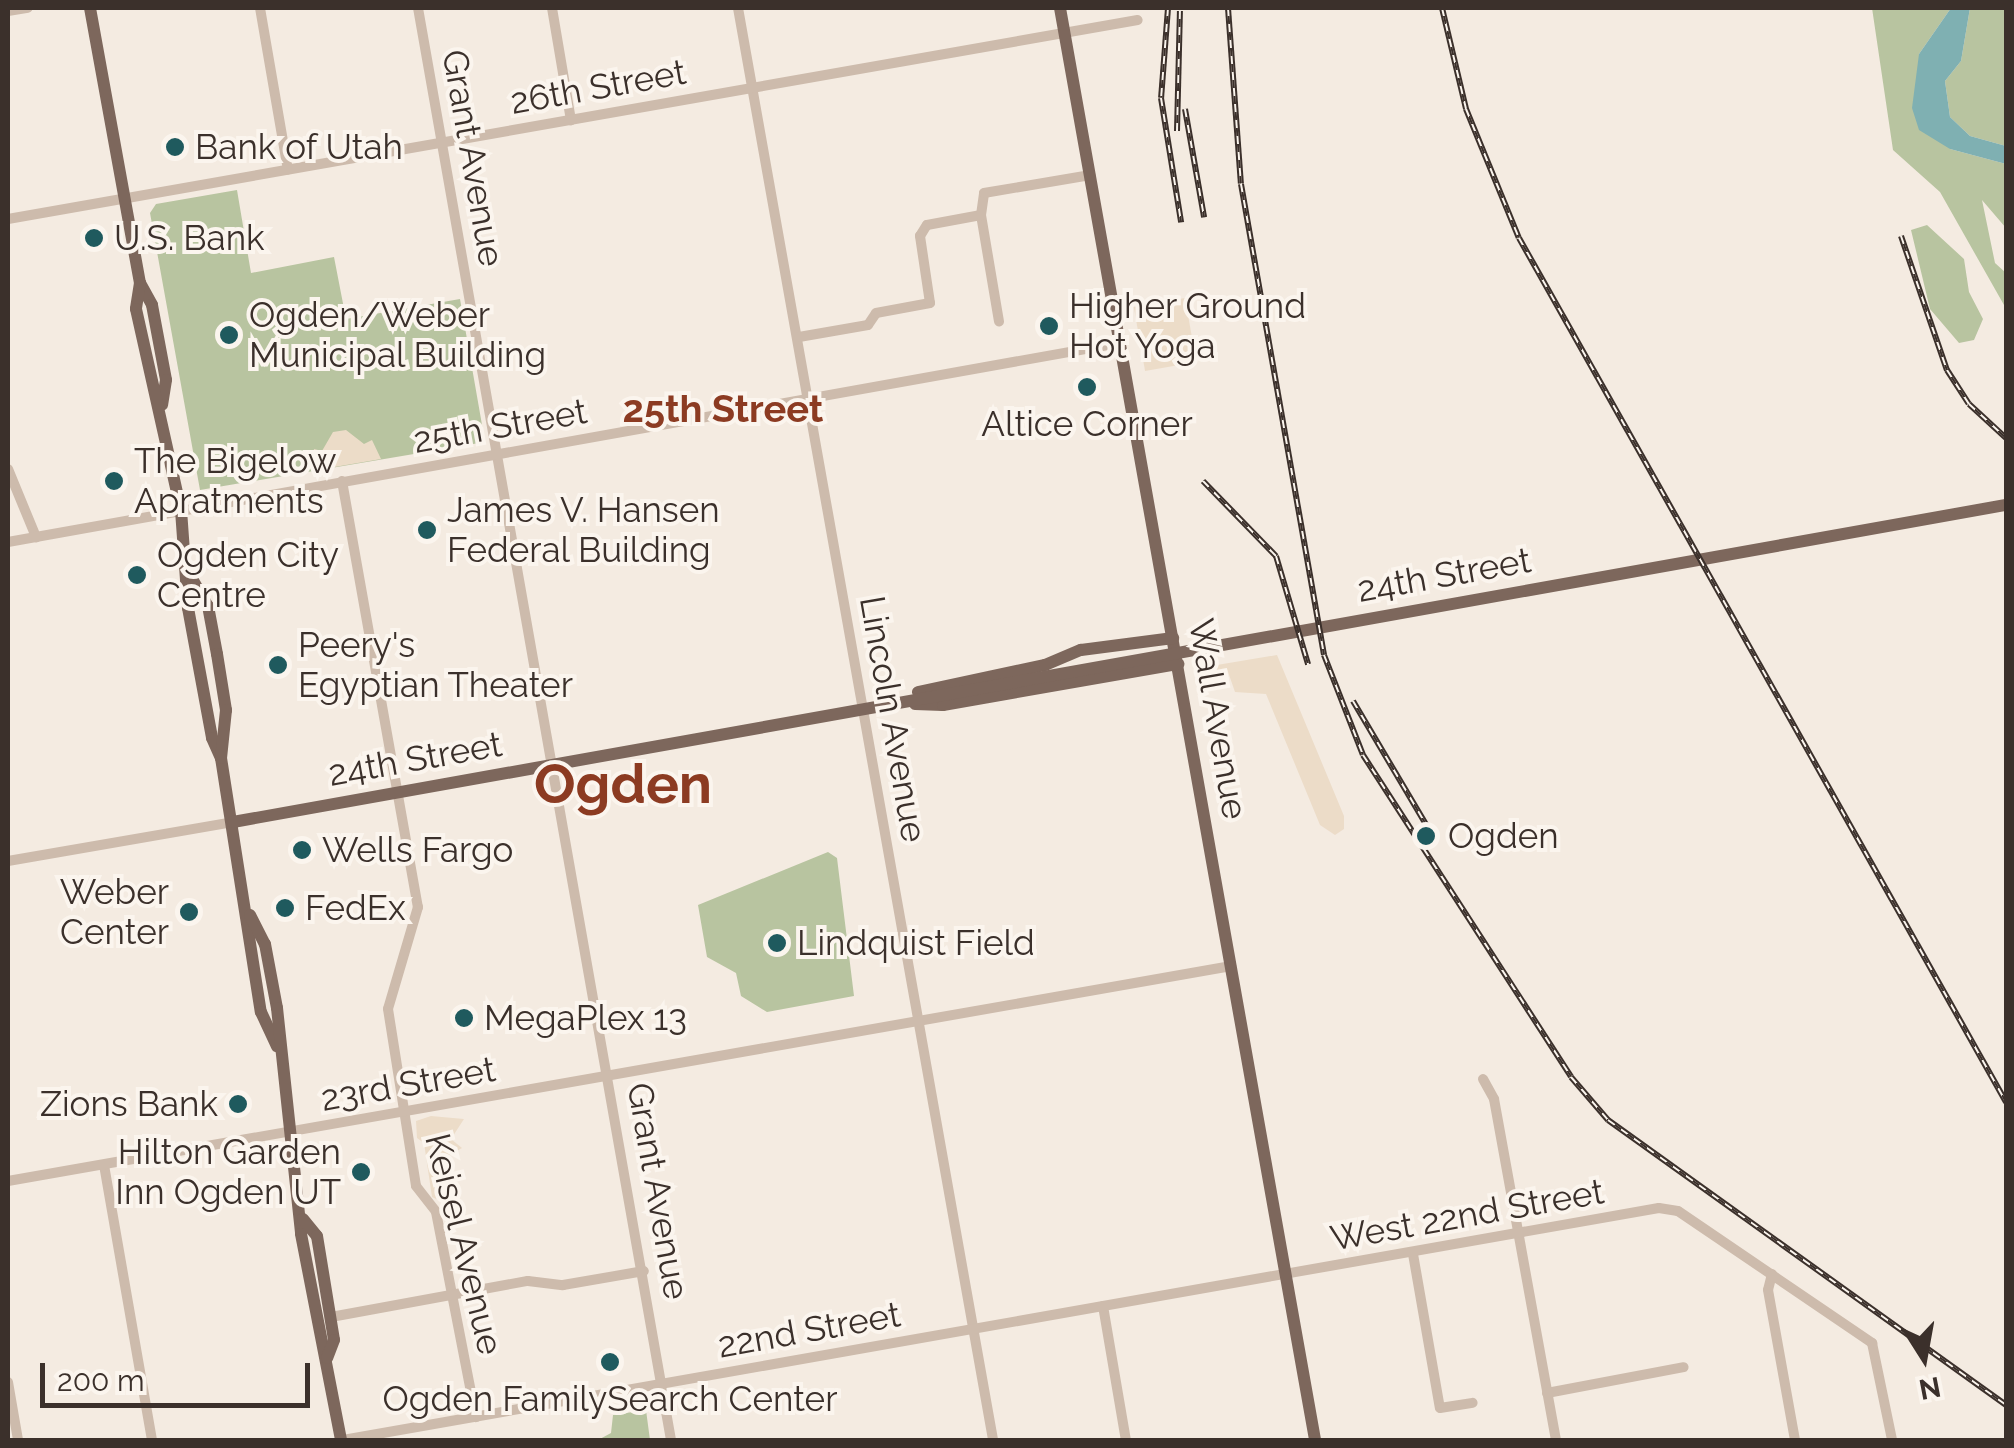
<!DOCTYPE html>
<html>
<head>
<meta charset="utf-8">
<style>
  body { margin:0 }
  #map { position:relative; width:2014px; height:1448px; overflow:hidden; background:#f4ebe1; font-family:Raleway,sans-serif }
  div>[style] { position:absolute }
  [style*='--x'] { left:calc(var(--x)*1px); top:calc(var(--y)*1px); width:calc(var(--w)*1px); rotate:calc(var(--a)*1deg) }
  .green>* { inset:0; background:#b8c4a0 }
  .plaza>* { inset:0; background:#ecdcc8; transform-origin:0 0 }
  .water>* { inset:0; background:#7fb0b2 }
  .minor>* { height:10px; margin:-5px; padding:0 5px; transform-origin:5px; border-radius:5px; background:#cdbbac }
  .major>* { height:12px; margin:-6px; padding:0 6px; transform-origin:6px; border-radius:6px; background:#7d675c }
  .rail>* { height:6px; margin-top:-3px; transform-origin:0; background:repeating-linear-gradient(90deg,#fbf5ee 0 8px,#3b302b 0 16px); box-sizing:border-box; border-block:2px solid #3b302b }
  .dots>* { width:28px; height:28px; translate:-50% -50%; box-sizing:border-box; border:5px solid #fbf5ee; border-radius:50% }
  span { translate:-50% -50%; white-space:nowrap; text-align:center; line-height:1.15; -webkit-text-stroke:8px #fbf5ee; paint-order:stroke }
  .street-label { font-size:35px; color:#3b302b }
  .poi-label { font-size:35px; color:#3b302b }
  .left { translate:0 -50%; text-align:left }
  .right { translate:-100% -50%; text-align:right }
  .neighbourhood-label { font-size:38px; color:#8c3b22; font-weight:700 }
  .town-label { font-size:55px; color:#8c3b22; font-weight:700 }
  .frame { position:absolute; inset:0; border:10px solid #3b302b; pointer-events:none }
  .north { position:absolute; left:1874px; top:1308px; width:100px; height:100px; -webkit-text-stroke:8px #fbf5ee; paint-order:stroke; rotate:169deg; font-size:28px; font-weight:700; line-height:40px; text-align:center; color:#3b302b }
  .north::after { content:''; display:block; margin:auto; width:35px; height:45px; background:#3b302b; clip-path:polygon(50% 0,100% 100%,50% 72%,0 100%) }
  .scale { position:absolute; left:40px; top:1363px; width:270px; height:45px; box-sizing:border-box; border:5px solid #3b302b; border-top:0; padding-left:12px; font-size:30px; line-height:35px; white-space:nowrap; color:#3b302b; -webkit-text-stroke:8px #fbf5ee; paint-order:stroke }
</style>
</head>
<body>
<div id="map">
  <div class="green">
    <div style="clip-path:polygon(1872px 8px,1951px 8px,1919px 54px,1950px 149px,2006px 164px,2006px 228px,1982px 200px,1995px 263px,2006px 273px,2006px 324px,2004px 305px,1940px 192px,1893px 150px)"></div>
    <div style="clip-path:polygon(1970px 8px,2006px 8px,2006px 146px,1970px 136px,1950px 117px,1945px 81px,1961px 61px)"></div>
    <div style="clip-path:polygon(237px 190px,251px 273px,334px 257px,346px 319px,460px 299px,485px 442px,200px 490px,150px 213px,156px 204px)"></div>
    <div style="clip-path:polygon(1927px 225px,1964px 259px,1969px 292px,1983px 319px,1974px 340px,1959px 343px,1930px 309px,1911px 230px)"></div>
    <div style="clip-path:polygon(828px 852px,837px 858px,854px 996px,767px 1012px,741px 996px,736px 973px,707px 957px,698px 905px)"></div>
    <div style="clip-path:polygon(646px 1410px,650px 1440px,598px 1440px,611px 1433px,613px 1415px)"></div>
  </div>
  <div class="plaza">
    <div style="left:1185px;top:298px;width:65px;height:52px;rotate:80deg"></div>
    <div style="clip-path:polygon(346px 430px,364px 444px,372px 440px,381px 459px,311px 471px,314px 449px,322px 451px,333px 432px)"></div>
    <div style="clip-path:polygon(1277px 655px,1344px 816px,1344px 829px,1335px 835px,1320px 825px,1266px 694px,1235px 692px,1227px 669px,1201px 677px,1199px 668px)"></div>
    <div style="clip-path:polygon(431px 1116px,464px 1119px,451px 1139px,462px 1148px,446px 1157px,459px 1205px,453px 1207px,432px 1197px,424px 1143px,417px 1138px,416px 1121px)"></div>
  </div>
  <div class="water">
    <div style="clip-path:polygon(1951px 8px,1970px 8px,1961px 61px,1945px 81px,1950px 117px,1970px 136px,2006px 146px,2006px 164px,1950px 149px,1919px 130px,1912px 108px,1919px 54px)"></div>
  </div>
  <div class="minor">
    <div style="--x:260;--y:8;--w:164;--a:80.2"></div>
    <div style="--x:418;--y:8;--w:1454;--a:79.98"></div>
    <div style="--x:552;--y:8;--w:114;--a:80.4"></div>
    <div style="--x:738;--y:8;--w:1455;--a:79.9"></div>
    <div style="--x:8;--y:11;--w:20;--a:-9"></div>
    <div style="--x:981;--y:215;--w:108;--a:80.4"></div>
    <div style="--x:8;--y:219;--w:1147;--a:-9.99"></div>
    <div style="--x:799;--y:337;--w:70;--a:-9.9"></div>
    <div style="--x:868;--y:325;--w:14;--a:-56"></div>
    <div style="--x:876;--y:313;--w:55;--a:-10.5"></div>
    <div style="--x:930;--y:303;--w:68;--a:-98.5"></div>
    <div style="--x:920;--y:236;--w:13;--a:-58"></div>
    <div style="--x:927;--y:225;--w:55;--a:-10.5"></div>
    <div style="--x:981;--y:215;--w:22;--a:-82"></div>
    <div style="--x:984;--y:193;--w:108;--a:-9.6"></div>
    <div style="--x:8;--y:469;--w:74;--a:67.6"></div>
    <div style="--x:342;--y:481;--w:433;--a:79.9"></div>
    <div style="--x:418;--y:907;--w:106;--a:106.4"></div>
    <div style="--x:388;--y:1009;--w:179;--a:81"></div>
    <div style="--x:416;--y:1186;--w:33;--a:52"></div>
    <div style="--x:436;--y:1212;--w:209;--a:79"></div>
    <div style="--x:8;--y:542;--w:1130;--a:-10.15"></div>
    <div style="--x:8;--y:861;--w:228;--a:-9.8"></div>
    <div style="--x:1483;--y:1079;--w:23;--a:61"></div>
    <div style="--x:1494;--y:1099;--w:347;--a:79.7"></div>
    <div style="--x:104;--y:1165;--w:279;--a:80.1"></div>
    <div style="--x:8;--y:1181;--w:1242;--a:-9.97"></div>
    <div style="--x:1413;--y:1254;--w:156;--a:80.1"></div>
    <div style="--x:1440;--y:1408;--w:33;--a:-9"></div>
    <div style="--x:1772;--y:1274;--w:16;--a:104"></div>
    <div style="--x:1768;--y:1290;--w:152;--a:79.8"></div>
    <div style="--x:1103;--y:1306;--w:136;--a:80.3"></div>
    <div style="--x:331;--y:1317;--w:200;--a:-10.4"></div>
    <div style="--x:528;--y:1281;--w:35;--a:7"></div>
    <div style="--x:563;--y:1285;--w:82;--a:-9.8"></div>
    <div style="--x:8;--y:1382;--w:59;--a:80.2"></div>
    <div style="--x:1547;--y:1393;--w:139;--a:-10.7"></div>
    <div style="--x:343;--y:1440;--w:1336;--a:-10"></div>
    <div style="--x:1659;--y:1208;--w:19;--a:9"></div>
    <div style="--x:1678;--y:1211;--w:235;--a:34.2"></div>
    <div style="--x:1872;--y:1343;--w:99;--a:78.3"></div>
  </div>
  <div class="major">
    <div style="--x:90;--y:8;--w:280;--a:79.7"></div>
    <div style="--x:140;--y:283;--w:25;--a:61"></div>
    <div style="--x:152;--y:305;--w:76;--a:79.4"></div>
    <div style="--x:166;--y:380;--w:25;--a:99"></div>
    <div style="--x:1060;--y:8;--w:1455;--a:79.9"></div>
    <div style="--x:140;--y:283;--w:26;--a:99"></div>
    <div style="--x:136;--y:309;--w:206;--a:77.4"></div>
    <div style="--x:181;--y:510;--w:98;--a:85.9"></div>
    <div style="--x:188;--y:608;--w:132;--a:79.5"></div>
    <div style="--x:212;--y:738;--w:22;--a:66"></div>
    <div style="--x:221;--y:758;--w:257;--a:81.1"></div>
    <div style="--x:261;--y:1012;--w:38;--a:65"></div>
    <div style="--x:191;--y:577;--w:34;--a:60"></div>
    <div style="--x:208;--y:606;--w:49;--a:79.4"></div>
    <div style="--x:217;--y:654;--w:57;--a:80.9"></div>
    <div style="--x:226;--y:710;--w:48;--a:95.9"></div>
    <div style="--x:918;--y:692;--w:130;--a:-12"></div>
    <div style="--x:1045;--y:665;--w:39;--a:-23"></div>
    <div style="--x:1081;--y:650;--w:93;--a:-7.4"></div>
    <div style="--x:915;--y:704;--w:28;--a:2"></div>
    <div style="--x:943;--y:705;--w:239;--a:-9.9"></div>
    <div style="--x:233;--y:822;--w:1801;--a:-10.14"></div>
    <div style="--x:250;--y:915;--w:33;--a:63"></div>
    <div style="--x:265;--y:944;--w:65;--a:79.4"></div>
    <div style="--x:277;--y:1008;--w:227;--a:83.9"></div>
    <div style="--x:301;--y:1234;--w:210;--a:79"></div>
    <div style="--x:303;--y:1219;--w:22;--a:51"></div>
    <div style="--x:317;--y:1236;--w:105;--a:80.7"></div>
    <div style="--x:334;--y:1340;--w:19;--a:111"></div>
  </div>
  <div class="rail">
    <div style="--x:1168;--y:8;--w:90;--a:94.4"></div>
    <div style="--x:1161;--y:98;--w:126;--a:80.8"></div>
    <div style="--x:1228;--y:8;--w:176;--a:85.8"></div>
    <div style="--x:1241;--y:184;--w:478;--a:80"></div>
    <div style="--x:1324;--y:655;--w:107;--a:68.7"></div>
    <div style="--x:1363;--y:755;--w:383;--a:57.1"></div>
    <div style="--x:1571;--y:1077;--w:57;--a:49.3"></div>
    <div style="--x:1608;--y:1120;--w:490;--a:35.6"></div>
    <div style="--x:1442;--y:8;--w:104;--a:76.6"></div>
    <div style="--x:1466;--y:109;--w:139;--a:67.7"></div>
    <div style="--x:1519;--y:238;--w:992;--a:60.59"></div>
    <div style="--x:1185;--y:109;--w:110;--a:80"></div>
    <div style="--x:1177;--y:131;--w:120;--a:-88.6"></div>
    <div style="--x:1901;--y:236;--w:142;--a:71.1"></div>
    <div style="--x:1947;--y:370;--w:40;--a:57.1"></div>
    <div style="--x:1969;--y:404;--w:50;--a:42.6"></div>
    <div style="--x:1203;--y:481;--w:105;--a:45.8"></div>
    <div style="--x:1276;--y:556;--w:113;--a:73.5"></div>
    <div style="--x:1353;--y:701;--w:145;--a:59.4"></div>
  </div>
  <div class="dots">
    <div style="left:175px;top:147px;background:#1f5a5e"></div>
    <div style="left:94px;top:238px;background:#1f5a5e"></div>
    <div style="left:1049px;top:326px;background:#1f5a5e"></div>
    <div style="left:229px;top:335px;background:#1f5a5e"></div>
    <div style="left:1087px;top:387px;background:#1f5a5e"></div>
    <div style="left:114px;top:481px;background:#1f5a5e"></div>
    <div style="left:427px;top:530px;background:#1f5a5e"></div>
    <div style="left:137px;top:575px;background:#1f5a5e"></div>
    <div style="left:278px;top:665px;background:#1f5a5e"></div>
    <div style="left:1426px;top:836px;background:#1f5a5e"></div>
    <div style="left:302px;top:850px;background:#1f5a5e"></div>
    <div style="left:285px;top:908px;background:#1f5a5e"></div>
    <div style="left:189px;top:912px;background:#1f5a5e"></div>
    <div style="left:777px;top:943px;background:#1f5a5e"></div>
    <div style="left:464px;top:1018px;background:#1f5a5e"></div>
    <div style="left:238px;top:1104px;background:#1f5a5e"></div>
    <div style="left:361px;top:1172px;background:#1f5a5e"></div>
    <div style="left:610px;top:1362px;background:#1f5a5e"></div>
  </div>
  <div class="street-label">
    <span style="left:598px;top:87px;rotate:-10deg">26th Street</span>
    <span style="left:473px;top:158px;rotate:80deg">Grant Avenue</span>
    <span style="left:500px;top:426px;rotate:-10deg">25th Street</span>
    <span style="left:1444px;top:575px;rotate:-10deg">24th Street</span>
    <span style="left:893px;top:719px;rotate:80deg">Lincoln Avenue</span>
    <span style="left:1218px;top:719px;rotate:80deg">Wall Avenue</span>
    <span style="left:415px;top:759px;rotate:-10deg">24th Street</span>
    <span style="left:408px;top:1084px;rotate:-10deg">23rd Street</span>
    <span style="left:658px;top:1191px;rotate:80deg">Grant Avenue</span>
    <span style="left:1467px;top:1215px;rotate:-10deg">West 22nd Street</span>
    <span style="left:464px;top:1244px;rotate:76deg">Keisel Avenue</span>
    <span style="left:809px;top:1330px;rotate:-10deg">22nd Street</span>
  </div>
  <div class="poi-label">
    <span class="left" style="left:195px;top:147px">Bank of Utah</span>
    <span class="left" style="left:114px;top:238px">U.S. Bank</span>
    <span class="left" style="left:1069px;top:326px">Higher Ground<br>Hot Yoga</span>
    <span class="left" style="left:249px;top:335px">Ogden/Weber<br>Municipal Building</span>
    <span style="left:1087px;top:424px">Altice Corner</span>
    <span class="left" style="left:134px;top:481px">The Bigelow<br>Apratments</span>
    <span class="left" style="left:447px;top:530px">James V. Hansen<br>Federal Building</span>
    <span class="left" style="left:157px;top:575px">Ogden City<br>Centre</span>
    <span class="left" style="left:298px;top:665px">Peery's<br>Egyptian Theater</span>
    <span class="left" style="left:1448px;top:836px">Ogden</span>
    <span class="left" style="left:322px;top:850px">Wells Fargo</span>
    <span class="right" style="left:169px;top:912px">Weber<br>Center</span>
    <span class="left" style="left:305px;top:908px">FedEx</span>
    <span class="left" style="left:797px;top:943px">Lindquist Field</span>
    <span class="left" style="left:484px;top:1018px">MegaPlex 13</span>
    <span class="right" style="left:218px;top:1104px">Zions Bank</span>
    <span class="right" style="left:341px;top:1172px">Hilton Garden<br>Inn Ogden UT</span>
    <span style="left:610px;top:1399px">Ogden FamilySearch Center</span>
  </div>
  <div class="neighbourhood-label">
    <span style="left:723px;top:409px">25th Street</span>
  </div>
  <div class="town-label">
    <span style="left:623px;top:784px">Ogden</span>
  </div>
  <div class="frame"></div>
  <div class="north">N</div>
  <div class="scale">200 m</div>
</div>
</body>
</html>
